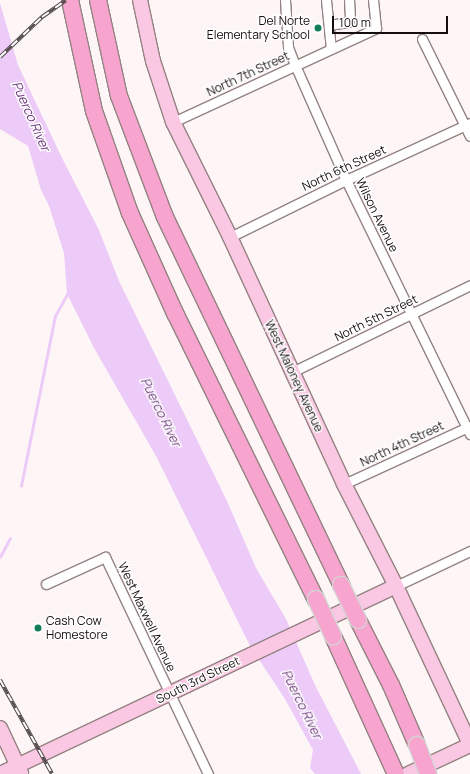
<!DOCTYPE html>
<html>
<head>
<meta charset="utf-8">
<style>
  body { margin:0 }
  #map { position:relative; width:470px; height:774px; overflow:hidden; background:#fef6f6; font-family:Manrope,sans-serif }
  div>[style] { position:absolute }
  [style*='--x'] { left:calc(var(--x)*1px); top:calc(var(--y)*1px); width:calc(var(--w)*1px); rotate:calc(var(--a)*1deg) }
  .water>* { inset:0; background:#edcbf8 }
  .stream>* { height:2.5px; margin:-1.25px; padding:0 1.25px; transform-origin:1.25px; border-radius:1.25px; background:#edcbf8 }
  .roads { filter:drop-shadow(1px 0 #948282) drop-shadow(-1px 0 #948282) drop-shadow(0 1px #948282) drop-shadow(0 -1px #948282) }
  .street>* { height:9px; margin:-4.5px; padding:0 4.5px; transform-origin:4.5px; border-radius:4.5px; background:#fff }
  .primary>* { height:14px; margin:-7px; padding:0 7px; transform-origin:7px; border-radius:7px; background:#fac8e2 }
  .highway>* { height:16px; margin:-8px; padding:0 8px; transform-origin:8px; border-radius:8px; background:#f7a4ce }
  .rail>* { height:4px; margin-top:-2px; transform-origin:0; background:repeating-linear-gradient(90deg,#fff 0 8px,#514a4b 0 16px); box-sizing:border-box; border-block:1px solid #514a4b }
  .bridges { filter:drop-shadow(1px 0 #d5d4d4) drop-shadow(-1px 0 #d5d4d4) drop-shadow(0 1px #d5d4d4) drop-shadow(0 -1px #d5d4d4) }
  .highway-bridge>* { height:16px; margin:-8px; padding:0 8px; transform-origin:8px; border-radius:8px; background:#f7a4ce }
  .dots>* { width:11px; height:11px; translate:-50% -50%; box-sizing:border-box; border:2px solid #fff; border-radius:50% }
  span { translate:-50% -50%; white-space:nowrap; text-align:center; line-height:1.15; -webkit-text-stroke:3px #fff; paint-order:stroke }
  .poi-label { font-size:12px; color:#150e0f }
  .right { translate:-100% -50%; text-align:right }
  .left { translate:0 -50%; text-align:left }
  .street-label { font-size:12px; color:#150e0f }
  .water-label { font-size:13px; color:#6f3b7e; font-style:italic }
  .scale { position:absolute; left:332px; top:16px; width:116px; height:18px; box-sizing:border-box; border:2px solid #150e0f; border-top:0; padding-left:5px; font-size:12px; line-height:14px; white-space:nowrap; color:#150e0f; -webkit-text-stroke:3px #fff; paint-order:stroke }
</style>
</head>
<body>
<div id="map">
  <div class="water">
    <div style="clip-path:polygon(0 3px,18px 65px,63px 160px,98px 228px,119px 281px,227px 501px,256px 568px,286px 619px,315px 685px,361px 774px,315px 774px,310px 768px,313px 750px,285px 699px,250px 646px,156px 456px,94px 348px,67px 294px,64px 253px,49px 206px,41px 190px,28px 146px,0 129px)"></div>
  </div>
  <div class="stream">
    <div style="--x:21;--y:486;--w:173;--a:-78.7"></div>
    <div style="--x:55;--y:316;--w:29;--a:-61"></div>
    <div style="--x:0;--y:557;--w:21;--a:-62"></div>
  </div>
  <div class="roads">
    <div class="street">
      <div style="--x:285;--y:0;--w:47;--a:86.3"></div>
      <div style="--x:288;--y:47;--w:19;--a:69"></div>
      <div style="--x:295;--y:65;--w:126;--a:66.1"></div>
      <div style="--x:346;--y:180;--w:283;--a:64"></div>
      <div style="--x:326;--y:0;--w:49;--a:84.2"></div>
      <div style="--x:329;--y:25;--w:19;--a:-9"></div>
      <div style="--x:348;--y:22;--w:4;--a:-63"></div>
      <div style="--x:350;--y:18;--w:18;--a:-93"></div>
      <div style="--x:422;--y:39;--w:108;--a:63.7"></div>
      <div style="--x:173;--y:122;--w:224;--a:-24.8"></div>
      <div style="--x:376;--y:28;--w:28;--a:-96"></div>
      <div style="--x:230;--y:237;--w:129;--a:-26.2"></div>
      <div style="--x:346;--y:180;--w:136;--a:-24.7"></div>
      <div style="--x:292;--y:372;--w:198;--a:-26"></div>
      <div style="--x:344;--y:484;--w:139;--a:-24.7"></div>
      <div style="--x:46;--y:584;--w:65;--a:-24.6"></div>
      <div style="--x:105;--y:557;--w:240;--a:64.6"></div>
      <div style="--x:396;--y:586;--w:82;--a:-25.3"></div>
    </div>
    <div class="primary">
      <div style="--x:140;--y:0;--w:62;--a:78"></div>
      <div style="--x:153;--y:61;--w:64;--a:71.8"></div>
      <div style="--x:173;--y:122;--w:128;--a:63.6"></div>
      <div style="--x:230;--y:237;--w:272;--a:65.2"></div>
      <div style="--x:344;--y:484;--w:114;--a:63"></div>
      <div style="--x:396;--y:586;--w:174;--a:64.9"></div>
      <div style="--x:0;--y:728;--w:50;--a:65"></div>
      <div style="--x:0;--y:774;--w:438;--a:-25.4"></div>
      <div style="--x:408;--y:774;--w:68;--a:-25.1"></div>
    </div>
    <div class="highway">
      <div style="--x:70;--y:0;--w:114;--a:77.8"></div>
      <div style="--x:94;--y:111;--w:108;--a:70.6"></div>
      <div style="--x:130;--y:213;--w:110;--a:65.8"></div>
      <div style="--x:175;--y:313;--w:319;--a:63.8"></div>
      <div style="--x:98;--y:0;--w:98;--a:77.7"></div>
      <div style="--x:119;--y:96;--w:129;--a:69.2"></div>
      <div style="--x:165;--y:217;--w:408;--a:64.4"></div>
      <div style="--x:358;--y:620;--w:73;--a:63.1"></div>
      <div style="--x:391;--y:685;--w:65;--a:66.6"></div>
      <div style="--x:333;--y:636;--w:152;--a:65.5"></div>
    </div>
  </div>
  <div class="rail">
    <div style="--x:0;--y:57;--w:58;--a:-43.6"></div>
    <div style="--x:42;--y:17;--w:29;--a:-35"></div>
    <div style="--x:0;--y:680;--w:107;--a:61"></div>
  </div>
  <div class="bridges">
    <div class="highway-bridge">
      <div style="--x:341;--y:585;--w:39;--a:64"></div>
      <div style="--x:316;--y:599;--w:41;--a:65.3"></div>
      <div style="--x:417;--y:745;--w:31;--a:69"></div>
    </div>
  </div>
  <div class="dots">
    <div style="left:318px;top:28px;background:#127d59"></div>
    <div style="left:38px;top:628px;background:#127d59"></div>
  </div>
  <div class="poi-label">
    <span class="right" style="left:310px;top:28px">Del Norte<br>Elementary School</span>
    <span class="left" style="left:46px;top:628px">Cash Cow<br>Homestore</span>
  </div>
  <div class="street-label">
    <span style="left:248px;top:74px;rotate:-25deg">North 7th Street</span>
    <span style="left:344px;top:168px;rotate:-25deg">North 6th Street</span>
    <span style="left:377px;top:215px;rotate:64deg">Wilson Avenue</span>
    <span style="left:376px;top:318px;rotate:-26deg">North 5th Street</span>
    <span style="left:294px;top:376px;rotate:65deg">West Maloney Avenue</span>
    <span style="left:402px;top:444px;rotate:-25deg">North 4th Street</span>
    <span style="left:147px;top:617px;rotate:65deg">West Maxwell Avenue</span>
    <span style="left:198px;top:680px;rotate:-26deg">South 3rd Street</span>
  </div>
  <div class="water-label">
    <span style="left:31px;top:116px;rotate:66deg">Puerco River</span>
    <span style="left:161px;top:412px;rotate:64deg">Puerco River</span>
    <span style="left:302px;top:704px;rotate:64deg">Puerco River</span>
  </div>
  <div class="scale">100 m</div>
</div>
</body>
</html>
